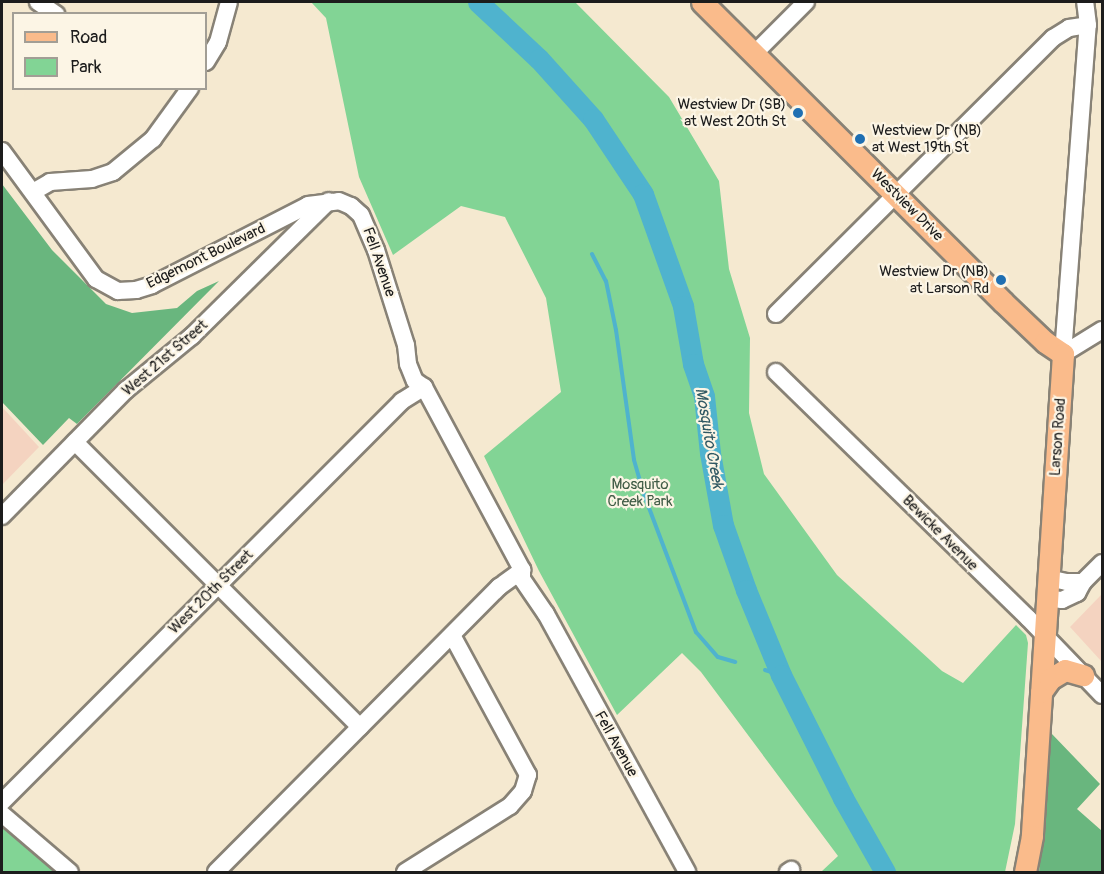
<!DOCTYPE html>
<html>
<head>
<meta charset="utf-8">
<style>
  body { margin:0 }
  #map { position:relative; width:1104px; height:874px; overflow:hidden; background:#f5e9d0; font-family:Pangolin,sans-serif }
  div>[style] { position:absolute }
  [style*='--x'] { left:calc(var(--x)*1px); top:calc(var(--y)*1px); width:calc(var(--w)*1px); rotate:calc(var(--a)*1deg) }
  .built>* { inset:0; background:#f4d3c0 }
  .green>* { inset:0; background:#82d495 }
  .forest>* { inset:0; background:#69b67e }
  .stream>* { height:4px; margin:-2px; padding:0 2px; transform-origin:2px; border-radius:2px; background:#4fb3ce }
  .river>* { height:21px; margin:-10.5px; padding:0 10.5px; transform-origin:10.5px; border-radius:10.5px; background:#4fb3ce }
  .roads { filter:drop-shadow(2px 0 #888276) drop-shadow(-2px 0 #888276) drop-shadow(0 2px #888276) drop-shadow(0 -2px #888276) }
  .minor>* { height:16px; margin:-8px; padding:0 8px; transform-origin:8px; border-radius:8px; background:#fff }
  .major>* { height:21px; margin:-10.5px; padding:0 10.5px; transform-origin:10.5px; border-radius:10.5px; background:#fabb8b }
  .dots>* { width:16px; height:16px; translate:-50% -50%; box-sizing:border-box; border:3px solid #fcf5e5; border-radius:50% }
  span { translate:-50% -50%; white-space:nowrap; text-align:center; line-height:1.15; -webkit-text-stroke:4.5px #fcf5e5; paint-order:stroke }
  .poi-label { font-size:15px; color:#1c1c1c }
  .right { translate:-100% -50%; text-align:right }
  .left { translate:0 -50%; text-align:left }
  .street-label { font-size:15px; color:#1c1c1c }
  .park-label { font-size:15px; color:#405c46 }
  .water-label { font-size:16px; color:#305863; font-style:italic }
  .frame { position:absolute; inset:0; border:3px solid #1c1c1c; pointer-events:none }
  .legend { position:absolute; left:12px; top:12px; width:195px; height:78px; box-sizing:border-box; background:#fcf5e5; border:2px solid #a29e95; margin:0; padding:8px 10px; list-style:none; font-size:18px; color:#1c1c1c }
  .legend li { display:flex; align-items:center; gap:12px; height:30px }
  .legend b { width:30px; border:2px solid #a29e95 }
</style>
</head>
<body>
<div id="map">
  <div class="built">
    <div style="clip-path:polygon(2px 407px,39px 447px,2px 485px)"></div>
    <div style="clip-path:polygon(1102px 594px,1102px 662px,1070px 627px)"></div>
  </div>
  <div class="green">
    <div style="clip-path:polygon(311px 2px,575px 2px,669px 97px,719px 181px,729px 269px,750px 338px,749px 413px,764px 474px,837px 575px,942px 671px,963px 683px,1016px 625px,1026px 635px,1028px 643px,1015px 824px,1005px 872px,821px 872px,838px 856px,701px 672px,682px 653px,617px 715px,539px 571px,484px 456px,561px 392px,546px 298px,505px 217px,461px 206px,393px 255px,359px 177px,326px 18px)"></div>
    <div style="clip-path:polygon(2px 827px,55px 872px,2px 872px)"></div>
  </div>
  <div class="forest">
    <div style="clip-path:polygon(2px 184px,52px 250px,106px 304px,132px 313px,177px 308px,197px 291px,219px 281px,77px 424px,69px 418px,43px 445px,2px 402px)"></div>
    <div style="clip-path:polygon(1051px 733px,1100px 784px,1077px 809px,1102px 831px,1102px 872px,1039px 872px)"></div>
  </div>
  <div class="stream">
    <div style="--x:592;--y:254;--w:30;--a:63"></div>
    <div style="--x:606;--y:281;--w:50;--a:78.5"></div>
    <div style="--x:616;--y:330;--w:131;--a:82.1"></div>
    <div style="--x:634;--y:460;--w:33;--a:74"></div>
    <div style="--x:643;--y:492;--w:150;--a:69.3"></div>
    <div style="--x:696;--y:632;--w:33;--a:49"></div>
    <div style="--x:718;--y:657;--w:18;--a:16"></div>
    <div style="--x:765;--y:670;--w:17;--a:17"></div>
  </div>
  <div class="river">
    <div style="--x:478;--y:2;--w:83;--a:43.1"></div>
    <div style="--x:539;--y:59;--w:81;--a:48"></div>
    <div style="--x:593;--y:119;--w:90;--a:56.3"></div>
    <div style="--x:643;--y:194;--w:119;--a:70.3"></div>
    <div style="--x:683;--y:306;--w:59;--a:80.2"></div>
    <div style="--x:693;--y:364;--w:34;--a:71"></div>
    <div style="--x:704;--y:396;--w:57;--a:84"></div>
    <div style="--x:710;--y:453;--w:73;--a:79.8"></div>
    <div style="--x:723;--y:525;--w:69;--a:70.5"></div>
    <div style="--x:746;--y:590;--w:92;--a:67.6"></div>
    <div style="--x:781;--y:675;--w:138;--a:63.2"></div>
    <div style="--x:843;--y:798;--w:85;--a:60.4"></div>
  </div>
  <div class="roads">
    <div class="minor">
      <div style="--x:38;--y:2;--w:22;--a:34"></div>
      <div style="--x:755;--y:53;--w:72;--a:-45"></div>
      <div style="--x:206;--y:62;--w:23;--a:-59"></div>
      <div style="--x:218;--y:42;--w:41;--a:-74.6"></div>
      <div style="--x:2;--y:151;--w:159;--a:53.7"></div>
      <div style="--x:96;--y:279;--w:25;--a:29"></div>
      <div style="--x:118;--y:291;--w:18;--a:-3"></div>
      <div style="--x:136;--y:290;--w:17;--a:-17"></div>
      <div style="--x:152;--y:285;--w:175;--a:-27.1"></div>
      <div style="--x:308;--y:205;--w:31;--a:-7"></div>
      <div style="--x:339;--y:201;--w:13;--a:23"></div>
      <div style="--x:351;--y:206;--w:13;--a:42"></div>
      <div style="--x:361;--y:215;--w:38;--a:67"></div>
      <div style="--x:376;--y:250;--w:100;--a:72.5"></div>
      <div style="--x:406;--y:345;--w:19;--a:84"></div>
      <div style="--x:408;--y:364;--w:18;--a:68"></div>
      <div style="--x:415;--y:381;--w:11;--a:34"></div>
      <div style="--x:424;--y:387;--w:208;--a:61.8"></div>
      <div style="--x:522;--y:570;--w:9;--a:90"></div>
      <div style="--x:522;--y:579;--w:42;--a:55.6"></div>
      <div style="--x:546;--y:614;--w:294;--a:61.3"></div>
      <div style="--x:33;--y:192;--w:20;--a:-30"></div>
      <div style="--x:50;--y:182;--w:42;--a:-4.1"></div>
      <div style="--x:92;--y:179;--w:22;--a:-18"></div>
      <div style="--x:113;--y:172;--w:52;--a:-39.5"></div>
      <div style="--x:153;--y:139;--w:63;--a:-54"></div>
      <div style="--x:776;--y:314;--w:391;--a:-44.9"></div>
      <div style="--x:1053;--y:38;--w:19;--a:-32"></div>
      <div style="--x:1069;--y:28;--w:19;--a:-9"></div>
      <div style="--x:1063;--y:354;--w:330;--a:-85.7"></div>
      <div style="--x:1088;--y:25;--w:23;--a:-97"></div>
      <div style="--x:1063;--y:354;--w:46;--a:-31.6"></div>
      <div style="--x:776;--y:372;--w:352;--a:44.3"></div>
      <div style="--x:1028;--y:618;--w:107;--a:46.1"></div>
      <div style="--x:75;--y:442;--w:403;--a:45"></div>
      <div style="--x:2;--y:516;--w:177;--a:-45.5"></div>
      <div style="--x:126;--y:390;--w:85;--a:-39.3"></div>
      <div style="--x:192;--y:336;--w:192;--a:-44.6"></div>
      <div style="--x:1048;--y:578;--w:19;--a:12"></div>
      <div style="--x:1067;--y:582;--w:16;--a:0"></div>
      <div style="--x:1047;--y:598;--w:15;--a:8"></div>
      <div style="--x:1062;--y:600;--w:17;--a:-25"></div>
      <div style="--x:1077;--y:593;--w:13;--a:-61"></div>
      <div style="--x:1083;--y:582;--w:27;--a:-45"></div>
      <div style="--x:2;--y:802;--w:566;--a:-45.07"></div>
      <div style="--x:402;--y:401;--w:26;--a:-32"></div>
      <div style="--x:2;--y:814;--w:89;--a:40.5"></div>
      <div style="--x:216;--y:872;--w:402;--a:-45.2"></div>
      <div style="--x:499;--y:587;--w:29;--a:-36"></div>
      <div style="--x:405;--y:872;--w:124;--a:-32.2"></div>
      <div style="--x:510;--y:806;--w:20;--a:-49"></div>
      <div style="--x:523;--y:791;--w:17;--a:-73"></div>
      <div style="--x:528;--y:775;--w:159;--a:-118.5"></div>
      <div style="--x:788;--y:872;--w:4;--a:-34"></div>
    </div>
    <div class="major">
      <div style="--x:702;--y:2;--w:425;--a:44.9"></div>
      <div style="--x:1003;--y:302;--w:58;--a:43.6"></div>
      <div style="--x:1045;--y:342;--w:22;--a:34"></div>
      <div style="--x:1063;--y:354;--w:483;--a:93.7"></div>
      <div style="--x:1032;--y:836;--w:37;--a:101"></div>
      <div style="--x:1041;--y:692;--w:16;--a:-55"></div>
      <div style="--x:1050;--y:679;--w:17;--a:-31"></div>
      <div style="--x:1065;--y:670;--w:19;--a:16"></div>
    </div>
  </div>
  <div class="dots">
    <div style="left:798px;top:113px;background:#1f6fb2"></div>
    <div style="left:860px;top:139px;background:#1f6fb2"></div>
    <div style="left:1001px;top:280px;background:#1f6fb2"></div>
  </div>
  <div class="poi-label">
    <span class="right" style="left:786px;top:113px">Westview Dr (SB)<br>at West 20th St</span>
    <span class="left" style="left:872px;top:139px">Westview Dr (NB)<br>at West 19th St</span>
    <span class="right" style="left:989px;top:280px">Westview Dr (NB)<br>at Larson Rd</span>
  </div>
  <div class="street-label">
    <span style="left:907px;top:205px;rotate:45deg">Westview Drive</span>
    <span style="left:206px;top:256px;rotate:-26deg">Edgemont Boulevard</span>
    <span style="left:379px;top:262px;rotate:71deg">Fell Avenue</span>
    <span style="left:165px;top:358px;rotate:-41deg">West 21st Street</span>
    <span style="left:1058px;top:437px;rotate:-86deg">Larson Road</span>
    <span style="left:940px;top:533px;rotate:45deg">Bewicke Avenue</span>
    <span style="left:211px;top:592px;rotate:-45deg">West 20th Street</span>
    <span style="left:616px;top:744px;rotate:61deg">Fell Avenue</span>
  </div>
  <div class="park-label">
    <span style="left:640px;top:493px">Mosquito<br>Creek Park</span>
  </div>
  <div class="water-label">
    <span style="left:709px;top:438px;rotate:80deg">Mosquito Creek</span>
  </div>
  <div class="frame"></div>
  <ul class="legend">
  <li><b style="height:8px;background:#fabb8b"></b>Road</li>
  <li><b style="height:16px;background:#82d495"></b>Park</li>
  </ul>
</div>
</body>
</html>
